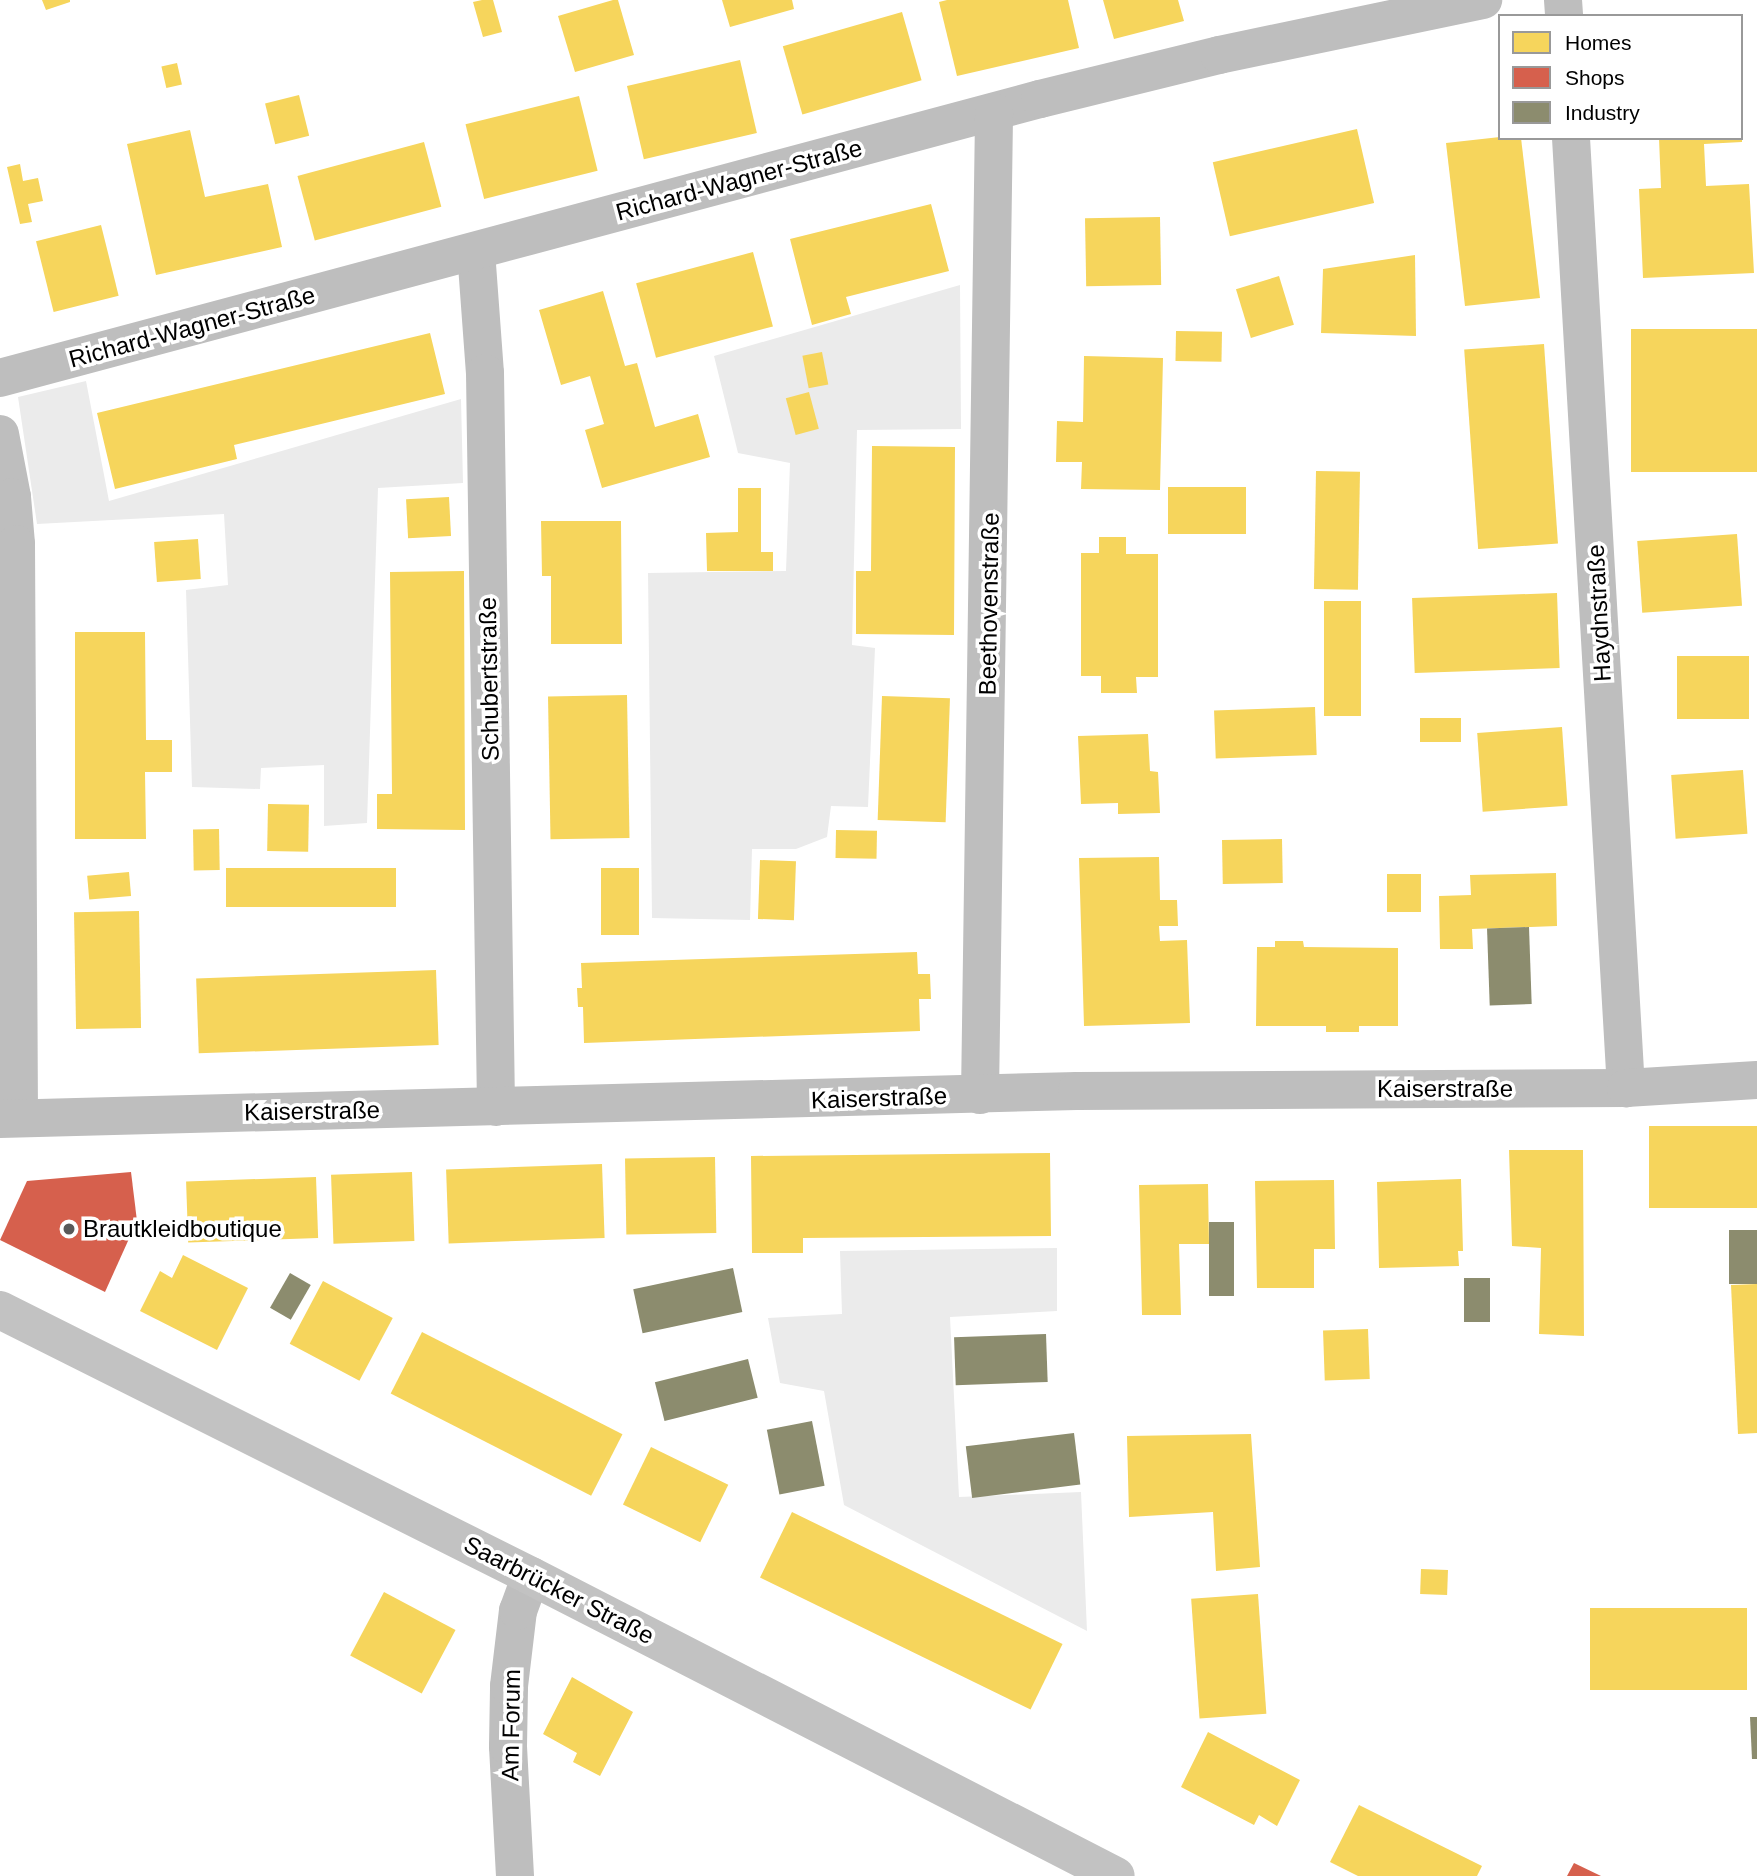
<!DOCTYPE html>
<html>
<head>
<meta charset="utf-8">
<style>
  body { margin:0 }
  #map { position:relative; width:1757px; height:1876px; overflow:hidden; background:#fff; font-family:Arial,sans-serif }
  div>[style] { position:absolute }
  [style*='--x'] { left:calc(var(--x)*1px); top:calc(var(--y)*1px); width:calc(var(--w)*1px); rotate:calc(var(--a)*1deg) }
  .green>* { inset:0; background:#ebebeb }
  .homes>* { inset:0; background:#f6d55c; transform-origin:0 0 }
  .shops>* { inset:0; background:#d6604d }
  .industry>* { inset:0; background:#8c8c6e; transform-origin:0 0 }
  .minor>* { height:38px; margin:-19px; padding:0 19px; transform-origin:19px; border-radius:19px; background:#bebebe }
  .secondary>* { height:38px; margin:-19px; padding:0 19px; transform-origin:19px; border-radius:19px; background:#c2c2c2 }
  .dots>* { width:19px; height:19px; translate:-50% -50%; box-sizing:border-box; border:4px solid #fff; border-radius:50% }
  span { translate:-50% -50%; white-space:nowrap; text-align:center; line-height:1.15; -webkit-text-stroke:7px #fff; paint-order:stroke }
  .street-label { font-size:24px; color:#000 }
  .poi-label { font-size:24px; color:#000 }
  .left { translate:0 -50%; text-align:left }
  .legend { position:absolute; left:1498px; top:14px; width:245px; height:126px; box-sizing:border-box; background:#fff; border:2px solid #999; margin:0; padding:9px 12px; list-style:none; font-size:21px; color:#000 }
  .legend li { display:flex; align-items:center; gap:14px; height:35px }
  .legend b { width:35px; border:2px solid #999 }
</style>
</head>
<body>
<div id="map">
  <div class="green">
    <div style="clip-path:polygon(960px 285px,961px 429px,857px 430px,852px 645px,875px 648px,868px 807px,831px 806px,827px 837px,796px 849px,752px 849px,750px 920px,652px 918px,648px 573px,786px 571px,790px 463px,738px 453px,714px 356px)"></div>
    <div style="clip-path:polygon(86px 381px,109px 501px,461px 399px,463px 483px,378px 488px,367px 823px,324px 826px,324px 765px,261px 768px,260px 789px,192px 787px,186px 590px,228px 585px,224px 514px,37px 524px,18px 397px)"></div>
    <div style="clip-path:polygon(1057px 1248px,1057px 1311px,950px 1317px,959px 1497px,1081px 1492px,1087px 1631px,844px 1505px,824px 1391px,780px 1383px,768px 1318px,842px 1314px,840px 1251px)"></div>
  </div>
  <div class="homes">
    <div style="clip-path:polygon(42px 0,70px 0,70px 2px,46px 10px)"></div>
    <div style="clip-path:polygon(482px 0,493px 0,502px 32px,483px 37px,473px 2px)"></div>
    <div style="clip-path:polygon(613px 0,618px 0,634px 55px,575px 72px,558px 16px)"></div>
    <div style="clip-path:polygon(722px 0,792px 0,794px 9px,730px 27px)"></div>
    <div style="clip-path:polygon(947px 0,1068px 0,1079px 48px,957px 76px,939px 2px)"></div>
    <div style="clip-path:polygon(1103px 0,1178px 0,1184px 21px,1114px 39px)"></div>
    <div style="left:902px;top:12px;width:71px;height:124px;rotate:74deg"></div>
    <div style="left:740px;top:60px;width:75px;height:116px;rotate:77deg"></div>
    <div style="left:177px;top:63px;width:22px;height:16px;rotate:77deg"></div>
    <div style="left:299px;top:95px;width:42px;height:35px;rotate:76deg"></div>
    <div style="left:579px;top:96px;width:77px;height:117px;rotate:76deg"></div>
    <div style="left:1357px;top:129px;width:76px;height:148px;rotate:77deg"></div>
    <div style="clip-path:polygon(190px 130px,205px 197px,268px 184px,282px 247px,156px 275px,127px 144px)"></div>
    <div style="clip-path:polygon(1500px 137px,1521px 138px,1540px 298px,1465px 306px,1446px 143px)"></div>
    <div style="clip-path:polygon(1659px 138px,1742px 138px,1742px 142px,1704px 144px,1706px 186px,1749px 184px,1754px 273px,1643px 278px,1639px 189px,1661px 188px)"></div>
    <div style="left:424px;top:142px;width:67px;height:131px;rotate:75deg"></div>
    <div style="clip-path:polygon(20px 164px,23px 181px,38px 178px,43px 201px,28px 204px,32px 222px,20px 224px,7px 167px)"></div>
    <div style="clip-path:polygon(931px 204px,949px 271px,846px 297px,851px 314px,812px 325px,790px 239px)"></div>
    <div style="left:1160px;top:217px;width:68px;height:75px;rotate:89deg"></div>
    <div style="left:101px;top:225px;width:73px;height:67px;rotate:76deg"></div>
    <div style="left:753px;top:252px;width:77px;height:121px;rotate:75deg"></div>
    <div style="clip-path:polygon(1415px 255px,1416px 336px,1321px 333px,1323px 269px)"></div>
    <div style="left:1279px;top:276px;width:51px;height:45px;rotate:73deg"></div>
    <div style="clip-path:polygon(603px 291px,625px 366px,637px 363px,655px 427px,698px 414px,710px 457px,602px 488px,585px 430px,604px 424px,590px 376px,561px 385px,539px 310px)"></div>
    <div style="left:1757px;top:329px;width:143px;height:126px;rotate:90deg"></div>
    <div style="left:1176px;top:331px;width:46px;height:30px;rotate:1deg"></div>
    <div style="clip-path:polygon(430px 333px,445px 394px,234px 445px,237px 459px,115px 489px,97px 413px)"></div>
    <div style="left:1544px;top:344px;width:200px;height:80px;rotate:86deg"></div>
    <div style="left:822px;top:352px;width:33px;height:20px;rotate:79deg"></div>
    <div style="clip-path:polygon(1084px 356px,1163px 358px,1160px 490px,1081px 489px,1082px 462px,1056px 462px,1057px 421px,1083px 422px)"></div>
    <div style="left:809px;top:392px;width:38px;height:24px;rotate:75deg"></div>
    <div style="clip-path:polygon(872px 446px,955px 447px,954px 635px,856px 634px,856px 571px,871px 571px)"></div>
    <div style="left:1316px;top:471px;width:44px;height:118px;rotate:1deg"></div>
    <div style="left:1246px;top:487px;width:47px;height:78px;rotate:90deg"></div>
    <div style="clip-path:polygon(738px 488px,761px 488px,761px 552px,773px 552px,773px 571px,707px 571px,706px 533px,738px 532px)"></div>
    <div style="left:449px;top:497px;width:39px;height:43px;rotate:87deg"></div>
    <div style="clip-path:polygon(541px 521px,621px 521px,622px 644px,551px 644px,551px 576px,542px 576px)"></div>
    <div style="left:1737px;top:534px;width:72px;height:100px;rotate:86deg"></div>
    <div style="clip-path:polygon(1099px 537px,1126px 537px,1126px 554px,1158px 554px,1158px 677px,1136px 677px,1137px 693px,1101px 693px,1101px 676px,1081px 676px,1081px 553px,1099px 553px)"></div>
    <div style="left:198px;top:539px;width:40px;height:44px;rotate:86deg"></div>
    <div style="clip-path:polygon(464px 571px,465px 830px,377px 829px,377px 794px,392px 794px,390px 572px)"></div>
    <div style="left:1557px;top:593px;width:75px;height:145px;rotate:88deg"></div>
    <div style="left:1361px;top:601px;width:115px;height:37px;rotate:90deg"></div>
    <div style="clip-path:polygon(75px 632px,145px 632px,146px 740px,172px 740px,172px 772px,145px 772px,146px 839px,75px 839px)"></div>
    <div style="left:1677px;top:656px;width:72px;height:63px"></div>
    <div style="left:627px;top:695px;width:143px;height:79px;rotate:89deg"></div>
    <div style="left:882px;top:696px;width:68px;height:124px;rotate:2deg"></div>
    <div style="left:1315px;top:707px;width:48px;height:101px;rotate:88deg"></div>
    <div style="left:1420px;top:718px;width:41px;height:24px"></div>
    <div style="left:1562px;top:727px;width:79px;height:85px;rotate:86deg"></div>
    <div style="clip-path:polygon(1148px 734px,1150px 771px,1158px 772px,1160px 813px,1118px 814px,1118px 803px,1081px 804px,1078px 736px)"></div>
    <div style="left:1743px;top:770px;width:64px;height:72px;rotate:86deg"></div>
    <div style="left:268px;top:804px;width:41px;height:47px;rotate:1deg"></div>
    <div style="left:219px;top:829px;width:41px;height:26px;rotate:89deg"></div>
    <div style="left:836px;top:830px;width:41px;height:28px;rotate:1deg"></div>
    <div style="left:1282px;top:839px;width:44px;height:60px;rotate:89deg"></div>
    <div style="clip-path:polygon(1159px 857px,1160px 900px,1177px 900px,1178px 926px,1159px 926px,1160px 941px,1187px 940px,1190px 1023px,1084px 1026px,1079px 858px)"></div>
    <div style="left:760px;top:860px;width:36px;height:59px;rotate:2deg"></div>
    <div style="left:396px;top:868px;width:39px;height:170px;rotate:90deg"></div>
    <div style="left:601px;top:868px;width:38px;height:67px"></div>
    <div style="left:129px;top:872px;width:24px;height:42px;rotate:85deg"></div>
    <div style="clip-path:polygon(1556px 873px,1557px 926px,1472px 929px,1473px 949px,1440px 949px,1439px 896px,1471px 895px,1470px 875px)"></div>
    <div style="left:1421px;top:874px;width:38px;height:34px;rotate:90deg"></div>
    <div style="left:139px;top:911px;width:117px;height:65px;rotate:89deg"></div>
    <div style="clip-path:polygon(1275px 941px,1303px 941px,1304px 947px,1398px 948px,1398px 1026px,1359px 1026px,1359px 1032px,1326px 1032px,1326px 1026px,1256px 1026px,1257px 947px,1275px 947px)"></div>
    <div style="clip-path:polygon(917px 952px,918px 974px,930px 974px,931px 999px,919px 999px,920px 1031px,584px 1043px,583px 1007px,578px 1007px,577px 988px,582px 988px,581px 963px)"></div>
    <div style="left:436px;top:970px;width:75px;height:240px;rotate:88deg"></div>
    <div style="left:1757px;top:1126px;width:82px;height:108px;rotate:90deg"></div>
    <div style="clip-path:polygon(1509px 1150px,1583px 1150px,1584px 1336px,1539px 1334px,1541px 1248px,1512px 1246px)"></div>
    <div style="clip-path:polygon(1050px 1153px,1051px 1236px,803px 1238px,803px 1253px,752px 1253px,751px 1156px)"></div>
    <div style="left:715px;top:1157px;width:76px;height:90px;rotate:89deg"></div>
    <div style="left:602px;top:1164px;width:74px;height:156px;rotate:88deg"></div>
    <div style="left:412px;top:1172px;width:69px;height:81px;rotate:88deg"></div>
    <div style="left:316px;top:1177px;width:61px;height:130px;rotate:88deg"></div>
    <div style="clip-path:polygon(1461px 1179px,1463px 1251px,1458px 1251px,1459px 1266px,1379px 1268px,1377px 1182px)"></div>
    <div style="clip-path:polygon(1334px 1180px,1335px 1249px,1314px 1249px,1314px 1288px,1257px 1288px,1255px 1181px)"></div>
    <div style="clip-path:polygon(1208px 1184px,1209px 1244px,1179px 1244px,1181px 1315px,1142px 1315px,1139px 1185px)"></div>
    <div style="clip-path:polygon(183px 1255px,248px 1288px,217px 1350px,140px 1311px,160px 1271px,172px 1278px)"></div>
    <div style="left:323px;top:1281px;width:79px;height:71px;rotate:28deg"></div>
    <div style="clip-path:polygon(1757px 1284px,1757px 1433px,1738px 1434px,1731px 1285px)"></div>
    <div style="left:1368px;top:1329px;width:50px;height:45px;rotate:88deg"></div>
    <div style="left:422px;top:1332px;width:225px;height:69px;rotate:27deg"></div>
    <div style="clip-path:polygon(1251px 1434px,1260px 1567px,1216px 1571px,1213px 1512px,1129px 1517px,1127px 1436px)"></div>
    <div style="left:651px;top:1447px;width:86px;height:64px;rotate:26deg"></div>
    <div style="left:792px;top:1512px;width:301px;height:73px;rotate:26deg"></div>
    <div style="left:1421px;top:1569px;width:27px;height:25px;rotate:2deg"></div>
    <div style="left:384px;top:1592px;width:81px;height:72px;rotate:28deg"></div>
    <div style="left:1258px;top:1594px;width:120px;height:67px;rotate:86deg"></div>
    <div style="left:1590px;top:1608px;width:157px;height:82px"></div>
    <div style="clip-path:polygon(572px 1677px,633px 1712px,600px 1776px,573px 1762px,577px 1753px,543px 1734px)"></div>
    <div style="clip-path:polygon(1208px 1732px,1300px 1780px,1277px 1826px,1259px 1815px,1254px 1825px,1181px 1787px)"></div>
    <div style="clip-path:polygon(1359px 1805px,1482px 1866px,1477px 1876px,1358px 1876px,1330px 1862px)"></div>
  </div>
  <div class="shops">
    <div style="clip-path:polygon(131px 1172px,137px 1221px,105px 1292px,0 1240px,27px 1181px)"></div>
    <div style="clip-path:polygon(1574px 1863px,1601px 1876px,1567px 1876px)"></div>
  </div>
  <div class="industry">
    <div style="left:1529px;top:927px;width:77px;height:42px;rotate:88deg"></div>
    <div style="left:1209px;top:1222px;width:25px;height:74px"></div>
    <div style="left:1757px;top:1230px;width:54px;height:28px;rotate:90deg"></div>
    <div style="left:733px;top:1268px;width:45px;height:102px;rotate:78deg"></div>
    <div style="left:290px;top:1273px;width:24px;height:40px;rotate:30deg"></div>
    <div style="left:1464px;top:1278px;width:26px;height:44px"></div>
    <div style="left:1046px;top:1334px;width:48px;height:92px;rotate:88deg"></div>
    <div style="left:748px;top:1359px;width:40px;height:96px;rotate:76deg"></div>
    <div style="left:812px;top:1421px;width:66px;height:46px;rotate:79deg"></div>
    <div style="left:1074px;top:1433px;width:52px;height:109px;rotate:83deg"></div>
    <div style="clip-path:polygon(1750px 1717px,1757px 1717px,1757px 1759px,1752px 1759px)"></div>
  </div>
  <div class="minor">
    <div style="--x:1563;--y:0;--w:16;--a:86"></div>
    <div style="--x:1571;--y:138;--w:952;--a:86.69"></div>
    <div style="--x:476;--y:251;--w:122;--a:85.8"></div>
    <div style="--x:485;--y:373;--w:734;--a:89.14"></div>
    <div style="--x:0;--y:378;--w:1077;--a:-15.02"></div>
    <div style="--x:1040;--y:99;--w:184;--a:-13.8"></div>
    <div style="--x:1219;--y:55;--w:270;--a:-11.8"></div>
    <div style="--x:0;--y:434;--w:64;--a:79.2"></div>
    <div style="--x:12;--y:497;--w:47;--a:85.1"></div>
    <div style="--x:16;--y:544;--w:574;--a:89.7"></div>
    <div style="--x:980;--y:1095;--w:983;--a:-89.18"></div>
    <div style="--x:0;--y:1119;--w:1077;--a:-1.49"></div>
    <div style="--x:1077;--y:1091;--w:549;--a:-0.31"></div>
    <div style="--x:1626;--y:1088;--w:131;--a:-3.5"></div>
    <div style="--x:515;--y:1876;--w:130;--a:-93.1"></div>
    <div style="--x:508;--y:1746;--w:60;--a:-89"></div>
    <div style="--x:509;--y:1686;--w:76;--a:-83.2"></div>
    <div style="--x:518;--y:1611;--w:37;--a:-70"></div>
  </div>
  <div class="secondary">
    <div style="--x:0;--y:1310;--w:594;--a:26.61"></div>
    <div style="--x:531;--y:1576;--w:657;--a:27.15"></div>
  </div>
  <div class="dots">
    <div style="left:69px;top:1229px;background:#595959"></div>
  </div>
  <div class="street-label">
    <span style="left:739px;top:180px;rotate:-15deg">Richard-Wagner-Straße</span>
    <span style="left:192px;top:327px;rotate:-15deg">Richard-Wagner-Straße</span>
    <span style="left:989px;top:604px;rotate:-89deg">Beethovenstraße</span>
    <span style="left:1599px;top:613px;rotate:-93deg">Haydnstraße</span>
    <span style="left:489px;top:679px;rotate:-91deg">Schubertstraße</span>
    <span style="left:1445px;top:1089px">Kaiserstraße</span>
    <span style="left:879px;top:1098px;rotate:-2deg">Kaiserstraße</span>
    <span style="left:312px;top:1111px;rotate:-1deg">Kaiserstraße</span>
    <span style="left:559px;top:1590px;rotate:27deg">Saarbrücker Straße</span>
    <span style="left:511px;top:1725px;rotate:-89deg">Am Forum</span>
  </div>
  <div class="poi-label">
    <span class="left" style="left:83px;top:1229px">Brautkleidboutique</span>
  </div>
  <ul class="legend">
  <li><b style="height:19px;background:#f6d55c"></b>Homes</li>
  <li><b style="height:19px;background:#d6604d"></b>Shops</li>
  <li><b style="height:19px;background:#8c8c6e"></b>Industry</li>
  </ul>
</div>
</body>
</html>
